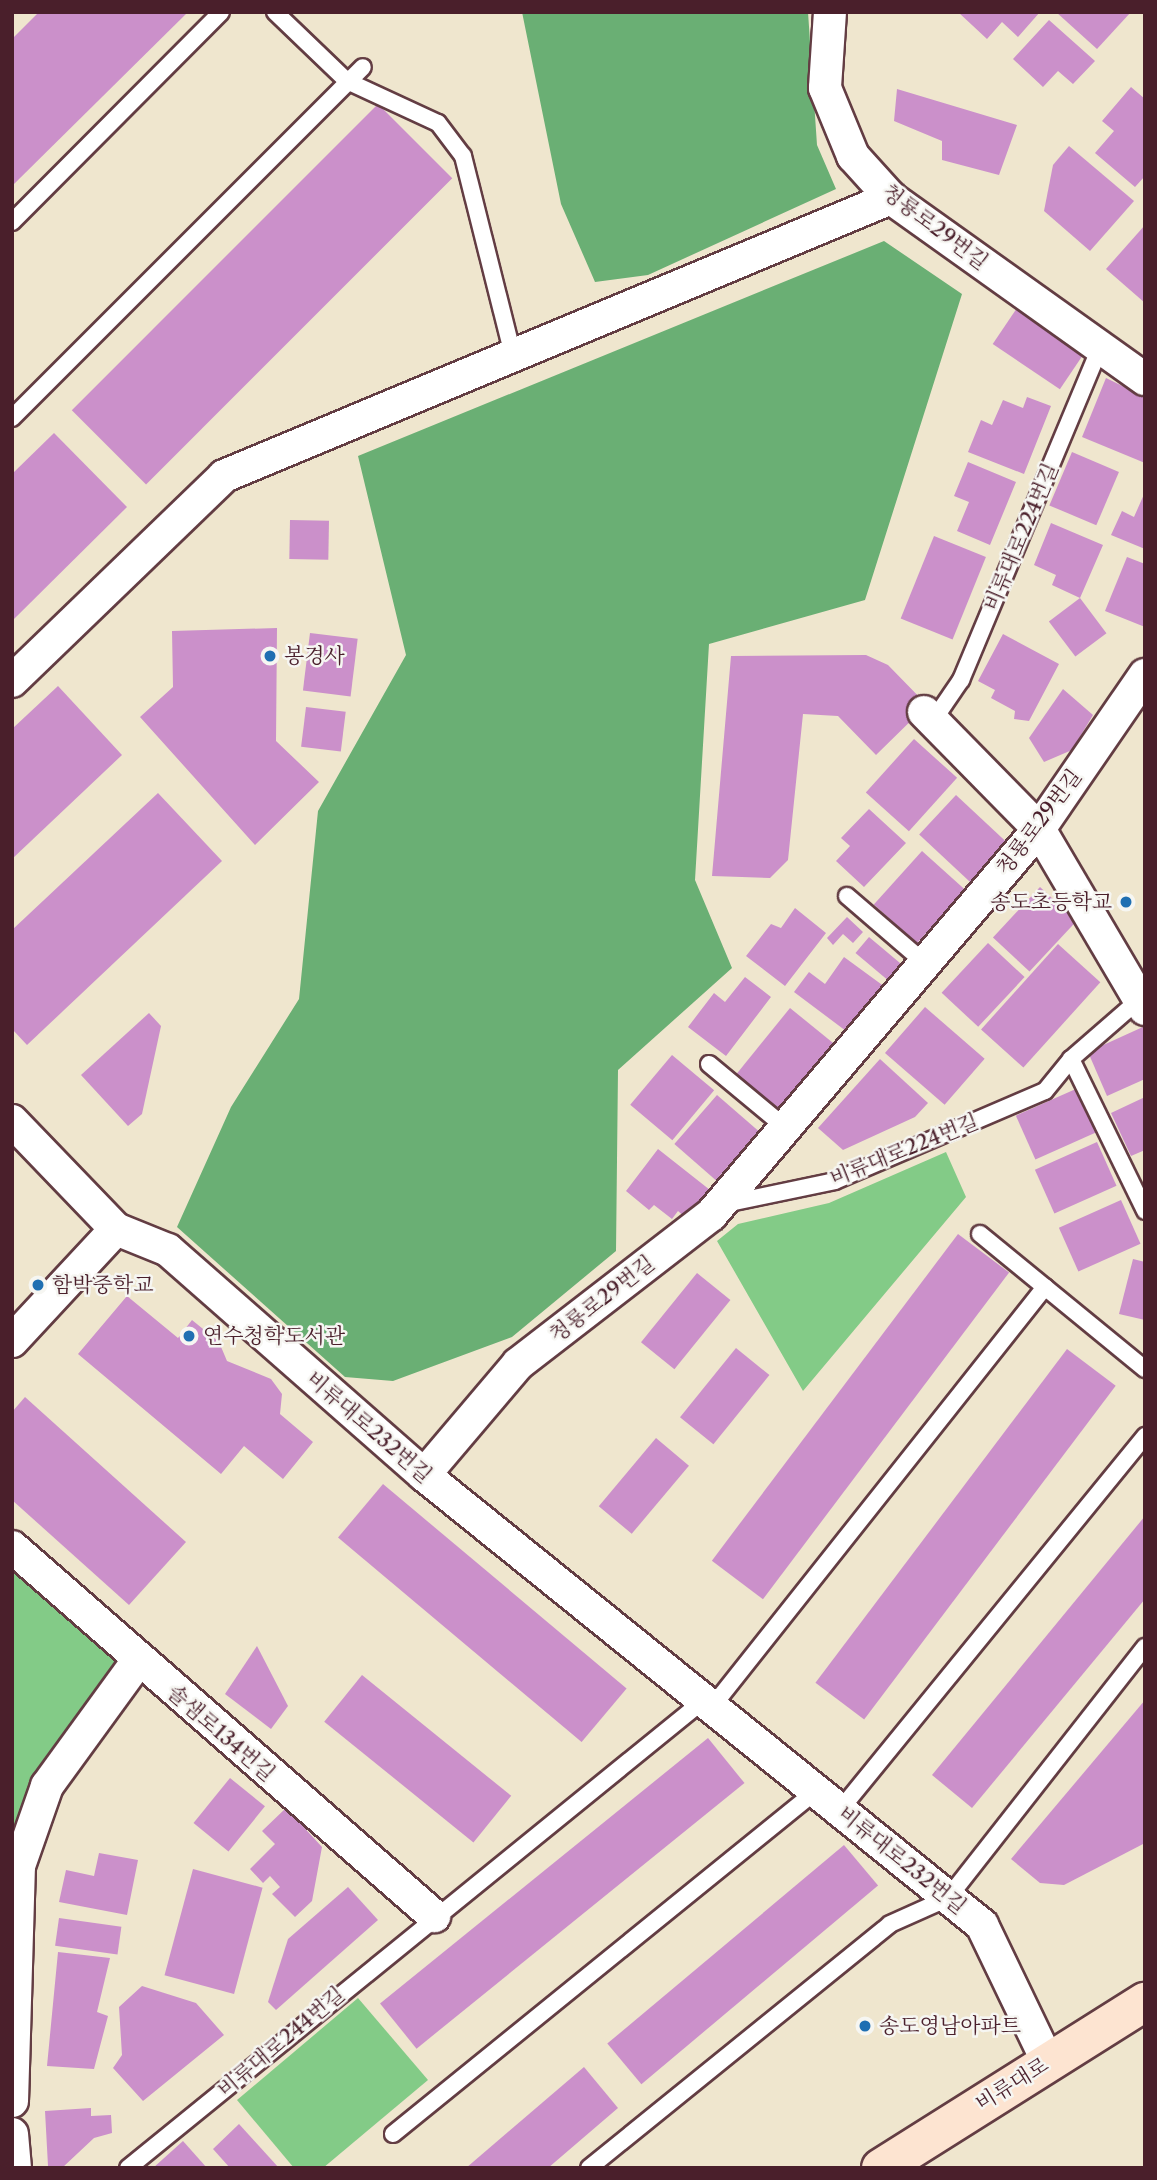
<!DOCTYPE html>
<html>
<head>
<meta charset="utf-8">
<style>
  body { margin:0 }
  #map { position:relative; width:1157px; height:2180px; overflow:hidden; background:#efe6ce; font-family:"Libre Caslon Text","Noto Serif KR",serif }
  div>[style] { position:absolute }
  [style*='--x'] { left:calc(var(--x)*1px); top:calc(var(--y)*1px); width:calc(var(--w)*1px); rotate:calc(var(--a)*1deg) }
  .green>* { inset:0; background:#83cb87 }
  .forest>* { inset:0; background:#6aaf74 }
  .building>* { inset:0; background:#cb90ca; transform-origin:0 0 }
  .roads { filter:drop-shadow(2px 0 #633d43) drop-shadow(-2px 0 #633d43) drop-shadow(0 2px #633d43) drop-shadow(0 -2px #633d43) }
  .lane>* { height:16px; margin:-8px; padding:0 8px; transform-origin:8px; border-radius:8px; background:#fff }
  .street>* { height:32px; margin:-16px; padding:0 16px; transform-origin:16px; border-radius:16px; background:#fff }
  .secondary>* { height:38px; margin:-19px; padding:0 19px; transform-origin:19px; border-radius:19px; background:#fde4d1 }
  .dots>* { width:19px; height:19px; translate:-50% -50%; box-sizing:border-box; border:4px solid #f6f6f2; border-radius:50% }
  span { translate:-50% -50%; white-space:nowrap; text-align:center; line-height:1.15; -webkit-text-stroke:5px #f6f6f2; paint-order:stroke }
  .street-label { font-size:21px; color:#4a1f2b }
  .poi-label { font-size:21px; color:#4a1f2b }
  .left { translate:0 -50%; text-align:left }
  .right { translate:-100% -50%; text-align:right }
  .frame { position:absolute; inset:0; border:14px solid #4a1f2b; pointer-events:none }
</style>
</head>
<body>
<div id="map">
  <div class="green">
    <div style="clip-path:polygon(946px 1152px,966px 1197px,803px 1391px,717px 1241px,738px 1224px,829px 1203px)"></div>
    <div style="clip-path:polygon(12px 1547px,137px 1662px,47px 1786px,12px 1940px)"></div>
    <div style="clip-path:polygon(358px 1998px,428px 2080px,323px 2168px,294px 2168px,237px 2100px)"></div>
  </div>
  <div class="forest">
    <div style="clip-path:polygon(522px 12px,808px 12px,817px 145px,836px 189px,648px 275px,595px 282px,561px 204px)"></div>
    <div style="clip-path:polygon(884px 241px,962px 294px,865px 600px,709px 644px,695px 880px,732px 968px,618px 1070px,616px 1251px,512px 1337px,393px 1381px,345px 1377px,177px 1227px,231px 1107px,299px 999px,318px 811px,406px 655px,358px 456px)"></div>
  </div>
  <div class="building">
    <div style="clip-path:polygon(39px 12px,188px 12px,12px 186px,12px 39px)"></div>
    <div style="clip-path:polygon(958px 12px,1040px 12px,1018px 37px,1002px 22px,987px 39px)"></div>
    <div style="clip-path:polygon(1056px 12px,1131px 12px,1097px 49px)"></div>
    <div style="clip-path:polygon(1049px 20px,1095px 61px,1073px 84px,1058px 71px,1043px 87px,1013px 59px)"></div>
    <div style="clip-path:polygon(1131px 87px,1145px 99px,1145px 176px,1135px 187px,1095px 153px,1114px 131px,1102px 121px)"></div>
    <div style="clip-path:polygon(897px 89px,1017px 125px,999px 175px,942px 160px,942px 141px,894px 121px)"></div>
    <div style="left:378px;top:104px;width:105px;height:433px;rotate:45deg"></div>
    <div style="clip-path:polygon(1069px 146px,1134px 201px,1090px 251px,1044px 211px,1053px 165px)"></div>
    <div style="clip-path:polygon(1145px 225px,1145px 303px,1106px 269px)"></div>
    <div style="left:1019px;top:305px;width:81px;height:47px;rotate:34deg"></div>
    <div style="clip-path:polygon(1106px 378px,1145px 397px,1145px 463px,1082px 437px)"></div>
    <div style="clip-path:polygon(1027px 397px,1051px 406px,1024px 474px,968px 452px,981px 420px,992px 425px,1003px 400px,1023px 408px)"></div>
    <div style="clip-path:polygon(54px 433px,127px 507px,12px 621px,12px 474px)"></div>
    <div style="left:1072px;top:452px;width:51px;height:58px;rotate:23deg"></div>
    <div style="clip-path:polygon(968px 462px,1016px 482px,990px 545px,957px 531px,969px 502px,954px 496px)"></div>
    <div style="clip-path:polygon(1145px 492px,1145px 549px,1111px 535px,1122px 511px,1134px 517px)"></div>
    <div style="left:290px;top:520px;width:39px;height:39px;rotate:1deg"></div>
    <div style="clip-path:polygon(1051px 523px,1103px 545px,1080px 598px,1052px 585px,1056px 575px,1034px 565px)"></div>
    <div style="left:934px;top:536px;width:56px;height:89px;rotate:22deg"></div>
    <div style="clip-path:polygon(1127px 557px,1145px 564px,1145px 627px,1105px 611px)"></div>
    <div style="left:1080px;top:598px;width:44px;height:39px;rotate:53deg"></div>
    <div style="clip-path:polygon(277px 628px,276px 741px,319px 782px,255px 845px,140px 717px,173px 687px,172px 631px)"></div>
    <div style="left:310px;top:633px;width:48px;height:58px;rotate:7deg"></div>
    <div style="clip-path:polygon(1003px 634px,1059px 664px,1029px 721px,1014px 719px,1015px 711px,991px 698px,995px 690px,978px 681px)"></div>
    <div style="clip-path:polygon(866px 655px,888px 665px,927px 705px,876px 755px,838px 716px,803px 714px,788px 860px,770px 878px,712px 876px,731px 656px)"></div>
    <div style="clip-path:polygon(58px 686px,122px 755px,12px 859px,12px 729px)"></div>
    <div style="clip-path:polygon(1063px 689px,1093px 715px,1072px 750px,1044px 762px,1029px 738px)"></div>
    <div style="left:306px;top:707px;width:40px;height:40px;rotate:7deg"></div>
    <div style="left:914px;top:739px;width:58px;height:72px;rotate:42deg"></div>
    <div style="clip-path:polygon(158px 793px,222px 861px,27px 1045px,12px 1029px,12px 930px)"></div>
    <div style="left:956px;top:795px;width:70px;height:54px;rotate:43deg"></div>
    <div style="clip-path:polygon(869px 809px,906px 843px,864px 887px,836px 861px,850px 846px,841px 838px)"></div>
    <div style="left:922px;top:851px;width:58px;height:72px;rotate:42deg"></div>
    <div style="left:1040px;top:887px;width:50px;height:69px;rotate:43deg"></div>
    <div style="clip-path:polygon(795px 908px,826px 933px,785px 986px,746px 956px,771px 924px,781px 928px)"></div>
    <div style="clip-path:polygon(847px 917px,863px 932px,853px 943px,843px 934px,833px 945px,827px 938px)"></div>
    <div style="left:869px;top:937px;width:42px;height:21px;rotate:40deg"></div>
    <div style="left:988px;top:943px;width:50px;height:68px;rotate:43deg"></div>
    <div style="left:1058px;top:944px;width:57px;height:115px;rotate:42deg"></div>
    <div style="clip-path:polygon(844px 957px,885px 987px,850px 1034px,794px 992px,809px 972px,825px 984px)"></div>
    <div style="clip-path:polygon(745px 977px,771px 997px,726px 1056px,688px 1027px,714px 993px,725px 1002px)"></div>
    <div style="left:925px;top:1007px;width:79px;height:61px;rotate:41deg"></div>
    <div style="left:790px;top:1008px;width:65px;height:85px;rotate:39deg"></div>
    <div style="clip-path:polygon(149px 1013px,161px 1026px,142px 1114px,128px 1126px,81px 1075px)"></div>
    <div style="clip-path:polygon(1145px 1026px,1145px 1079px,1107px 1096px,1088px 1052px)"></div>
    <div style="left:672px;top:1055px;width:55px;height:65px;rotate:40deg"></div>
    <div style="clip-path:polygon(880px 1059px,928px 1103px,915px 1117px,843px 1150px,818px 1128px)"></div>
    <div style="left:1078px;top:1088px;width:48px;height:68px;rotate:66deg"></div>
    <div style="left:717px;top:1095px;width:55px;height:65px;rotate:41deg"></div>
    <div style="clip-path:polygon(1145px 1097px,1145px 1150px,1131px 1156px,1111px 1113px)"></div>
    <div style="left:1097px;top:1142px;width:48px;height:68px;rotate:66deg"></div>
    <div style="clip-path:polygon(658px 1149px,710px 1190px,687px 1219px,678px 1211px,672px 1219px,654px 1205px,649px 1210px,626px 1191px)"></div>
    <div style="left:1121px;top:1200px;width:48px;height:68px;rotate:66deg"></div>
    <div style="left:958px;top:1234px;width:64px;height:409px;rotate:37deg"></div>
    <div style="clip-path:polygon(1133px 1259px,1145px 1262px,1145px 1320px,1119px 1314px)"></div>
    <div style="left:697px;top:1273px;width:43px;height:89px;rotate:39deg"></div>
    <div style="clip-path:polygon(127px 1296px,178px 1338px,192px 1320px,219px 1342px,227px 1361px,271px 1379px,282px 1394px,280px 1414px,313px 1442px,283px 1479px,244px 1446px,221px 1474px,78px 1354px)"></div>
    <div style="left:736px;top:1348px;width:43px;height:89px;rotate:39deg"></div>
    <div style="left:1067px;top:1349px;width:61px;height:418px;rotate:37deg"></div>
    <div style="clip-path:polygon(25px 1397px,186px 1542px,129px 1605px,12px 1500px,12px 1412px)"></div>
    <div style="left:656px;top:1438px;width:43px;height:89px;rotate:40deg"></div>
    <div style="left:383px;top:1484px;width:318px;height:70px;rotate:40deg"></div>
    <div style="clip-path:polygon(1145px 1516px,1145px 1599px,972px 1808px,932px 1775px)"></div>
    <div style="clip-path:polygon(257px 1646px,288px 1706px,271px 1729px,225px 1694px)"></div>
    <div style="left:362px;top:1675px;width:192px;height:60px;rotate:39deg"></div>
    <div style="clip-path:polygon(1145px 1700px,1145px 1843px,1064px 1885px,1040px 1883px,1011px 1859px)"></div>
    <div style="left:708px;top:1738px;width:58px;height:422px;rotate:51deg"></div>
    <div style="left:230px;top:1778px;width:45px;height:58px;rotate:39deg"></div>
    <div style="clip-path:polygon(286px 1808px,322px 1847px,312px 1901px,295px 1917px,272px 1894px,280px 1887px,270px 1876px,263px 1883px,250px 1869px,275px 1844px,262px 1831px)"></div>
    <div style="left:844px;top:1845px;width:53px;height:309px;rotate:50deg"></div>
    <div style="clip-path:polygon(99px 1853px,138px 1860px,127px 1915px,59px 1902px,66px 1870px,94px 1876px)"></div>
    <div style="left:193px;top:1869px;width:72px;height:110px;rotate:15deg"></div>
    <div style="clip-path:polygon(348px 1887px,378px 1920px,276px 2010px,268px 2002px,288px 1939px)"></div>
    <div style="left:59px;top:1918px;width:63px;height:28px;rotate:8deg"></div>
    <div style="clip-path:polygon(58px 1952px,110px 1958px,97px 2012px,108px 2016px,94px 2069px,47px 2066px)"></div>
    <div style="clip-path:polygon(142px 1986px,196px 2003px,224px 2035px,143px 2101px,113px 2068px,122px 2055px,119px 2007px)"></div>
    <div style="clip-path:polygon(584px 2067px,618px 2108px,548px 2168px,466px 2168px)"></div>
    <div style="clip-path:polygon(91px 2108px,91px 2116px,111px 2115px,112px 2133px,94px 2138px,62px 2168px,48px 2166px,45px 2111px)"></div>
    <div style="clip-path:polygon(239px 2124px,279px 2168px,230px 2168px,213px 2149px)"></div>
    <div style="clip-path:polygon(183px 2141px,207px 2168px,153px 2168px)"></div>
  </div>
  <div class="roads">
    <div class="lane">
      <div style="--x:275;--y:12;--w:100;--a:43.8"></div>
      <div style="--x:347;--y:81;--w:100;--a:24.8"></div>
      <div style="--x:438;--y:123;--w:41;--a:52.9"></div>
      <div style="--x:463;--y:156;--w:201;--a:75.9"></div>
      <div style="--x:12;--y:222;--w:296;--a:-45.1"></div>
      <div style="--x:12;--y:418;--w:496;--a:-45"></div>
      <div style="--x:933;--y:721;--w:50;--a:-55.7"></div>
      <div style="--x:961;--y:680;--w:361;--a:-67.3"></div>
      <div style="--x:847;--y:896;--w:103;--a:40.7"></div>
      <div style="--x:1071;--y:1059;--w:169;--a:64"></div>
      <div style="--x:709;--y:1064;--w:99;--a:39.7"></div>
      <div style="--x:725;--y:1204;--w:112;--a:-11.8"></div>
      <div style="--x:835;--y:1181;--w:228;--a:-23.2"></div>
      <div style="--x:1045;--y:1091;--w:41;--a:-50.9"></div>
      <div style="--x:1071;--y:1059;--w:91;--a:-41"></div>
      <div style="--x:980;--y:1234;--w:213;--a:39.3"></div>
      <div style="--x:712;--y:1707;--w:536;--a:-51.59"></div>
      <div style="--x:840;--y:1810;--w:483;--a:-50.8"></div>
      <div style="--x:393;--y:2134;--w:545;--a:-39.04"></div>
      <div style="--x:128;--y:2168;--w:742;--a:-39.09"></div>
      <div style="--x:589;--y:2168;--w:387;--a:-39"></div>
      <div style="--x:890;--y:1924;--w:64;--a:-24.1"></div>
      <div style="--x:948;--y:1898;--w:319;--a:-51.9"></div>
    </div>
    <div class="street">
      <div style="--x:830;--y:12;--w:76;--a:93.8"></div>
      <div style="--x:825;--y:88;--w:74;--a:67.6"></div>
      <div style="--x:853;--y:156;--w:57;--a:47.9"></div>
      <div style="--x:891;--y:198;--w:312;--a:35.5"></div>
      <div style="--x:12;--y:681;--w:295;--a:-44"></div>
      <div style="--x:224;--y:476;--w:723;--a:-22.63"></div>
      <div style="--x:924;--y:712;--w:164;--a:45.5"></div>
      <div style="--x:1039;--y:829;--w:209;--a:59.5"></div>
      <div style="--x:12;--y:1121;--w:150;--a:46.1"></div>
      <div style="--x:116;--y:1229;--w:56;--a:22"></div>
      <div style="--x:168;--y:1250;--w:341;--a:41.3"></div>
      <div style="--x:424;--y:1475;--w:717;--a:38.88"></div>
      <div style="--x:982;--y:1925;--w:152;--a:64.3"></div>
      <div style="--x:12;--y:1341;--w:153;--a:-47.1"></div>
      <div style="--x:424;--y:1475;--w:145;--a:-49.7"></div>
      <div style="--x:518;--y:1364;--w:244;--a:-37.7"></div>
      <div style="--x:711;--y:1215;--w:507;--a:-49.64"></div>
      <div style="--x:1039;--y:829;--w:187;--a:-55.5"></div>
      <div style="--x:12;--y:1547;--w:561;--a:41.17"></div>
      <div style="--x:12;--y:2101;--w:235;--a:-88.3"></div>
      <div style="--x:19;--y:1866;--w:85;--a:-70.7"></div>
      <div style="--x:47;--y:1786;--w:153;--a:-54"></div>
      <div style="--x:12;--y:2134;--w:34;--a:85"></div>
    </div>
    <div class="secondary">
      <div style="--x:881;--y:2168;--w:312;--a:-32.2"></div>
    </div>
  </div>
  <div class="dots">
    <div style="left:270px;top:656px;background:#1f6fb2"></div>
    <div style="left:1126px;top:902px;background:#1f6fb2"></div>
    <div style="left:38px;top:1285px;background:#1f6fb2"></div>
    <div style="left:189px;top:1336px;background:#1f6fb2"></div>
    <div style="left:865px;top:2026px;background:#1f6fb2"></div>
  </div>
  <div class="street-label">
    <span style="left:935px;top:227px;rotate:37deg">청룡로29번길</span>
    <span style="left:1021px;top:537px;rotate:-67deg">비류대로224번길</span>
    <span style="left:1039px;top:822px;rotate:-53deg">청룡로29번길</span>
    <span style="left:904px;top:1150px;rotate:-22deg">비류대로224번길</span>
    <span style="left:602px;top:1299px;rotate:-38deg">청룡로29번길</span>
    <span style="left:369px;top:1427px;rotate:41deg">비류대로232번길</span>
    <span style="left:221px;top:1733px;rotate:41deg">솔샘로134번길</span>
    <span style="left:902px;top:1860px;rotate:39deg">비류대로232번길</span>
    <span style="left:281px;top:2042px;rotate:-40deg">비류대로244번길</span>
    <span style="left:1012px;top:2084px;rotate:-32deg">비류대로</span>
  </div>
  <div class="poi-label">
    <span class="left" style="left:284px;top:656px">봉경사</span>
    <span class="right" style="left:1112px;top:902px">송도초등학교</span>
    <span class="left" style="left:52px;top:1285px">함박중학교</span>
    <span class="left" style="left:203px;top:1336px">연수청학도서관</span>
    <span class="left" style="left:879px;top:2026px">송도영남아파트</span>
  </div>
  <div class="frame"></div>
</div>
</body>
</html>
